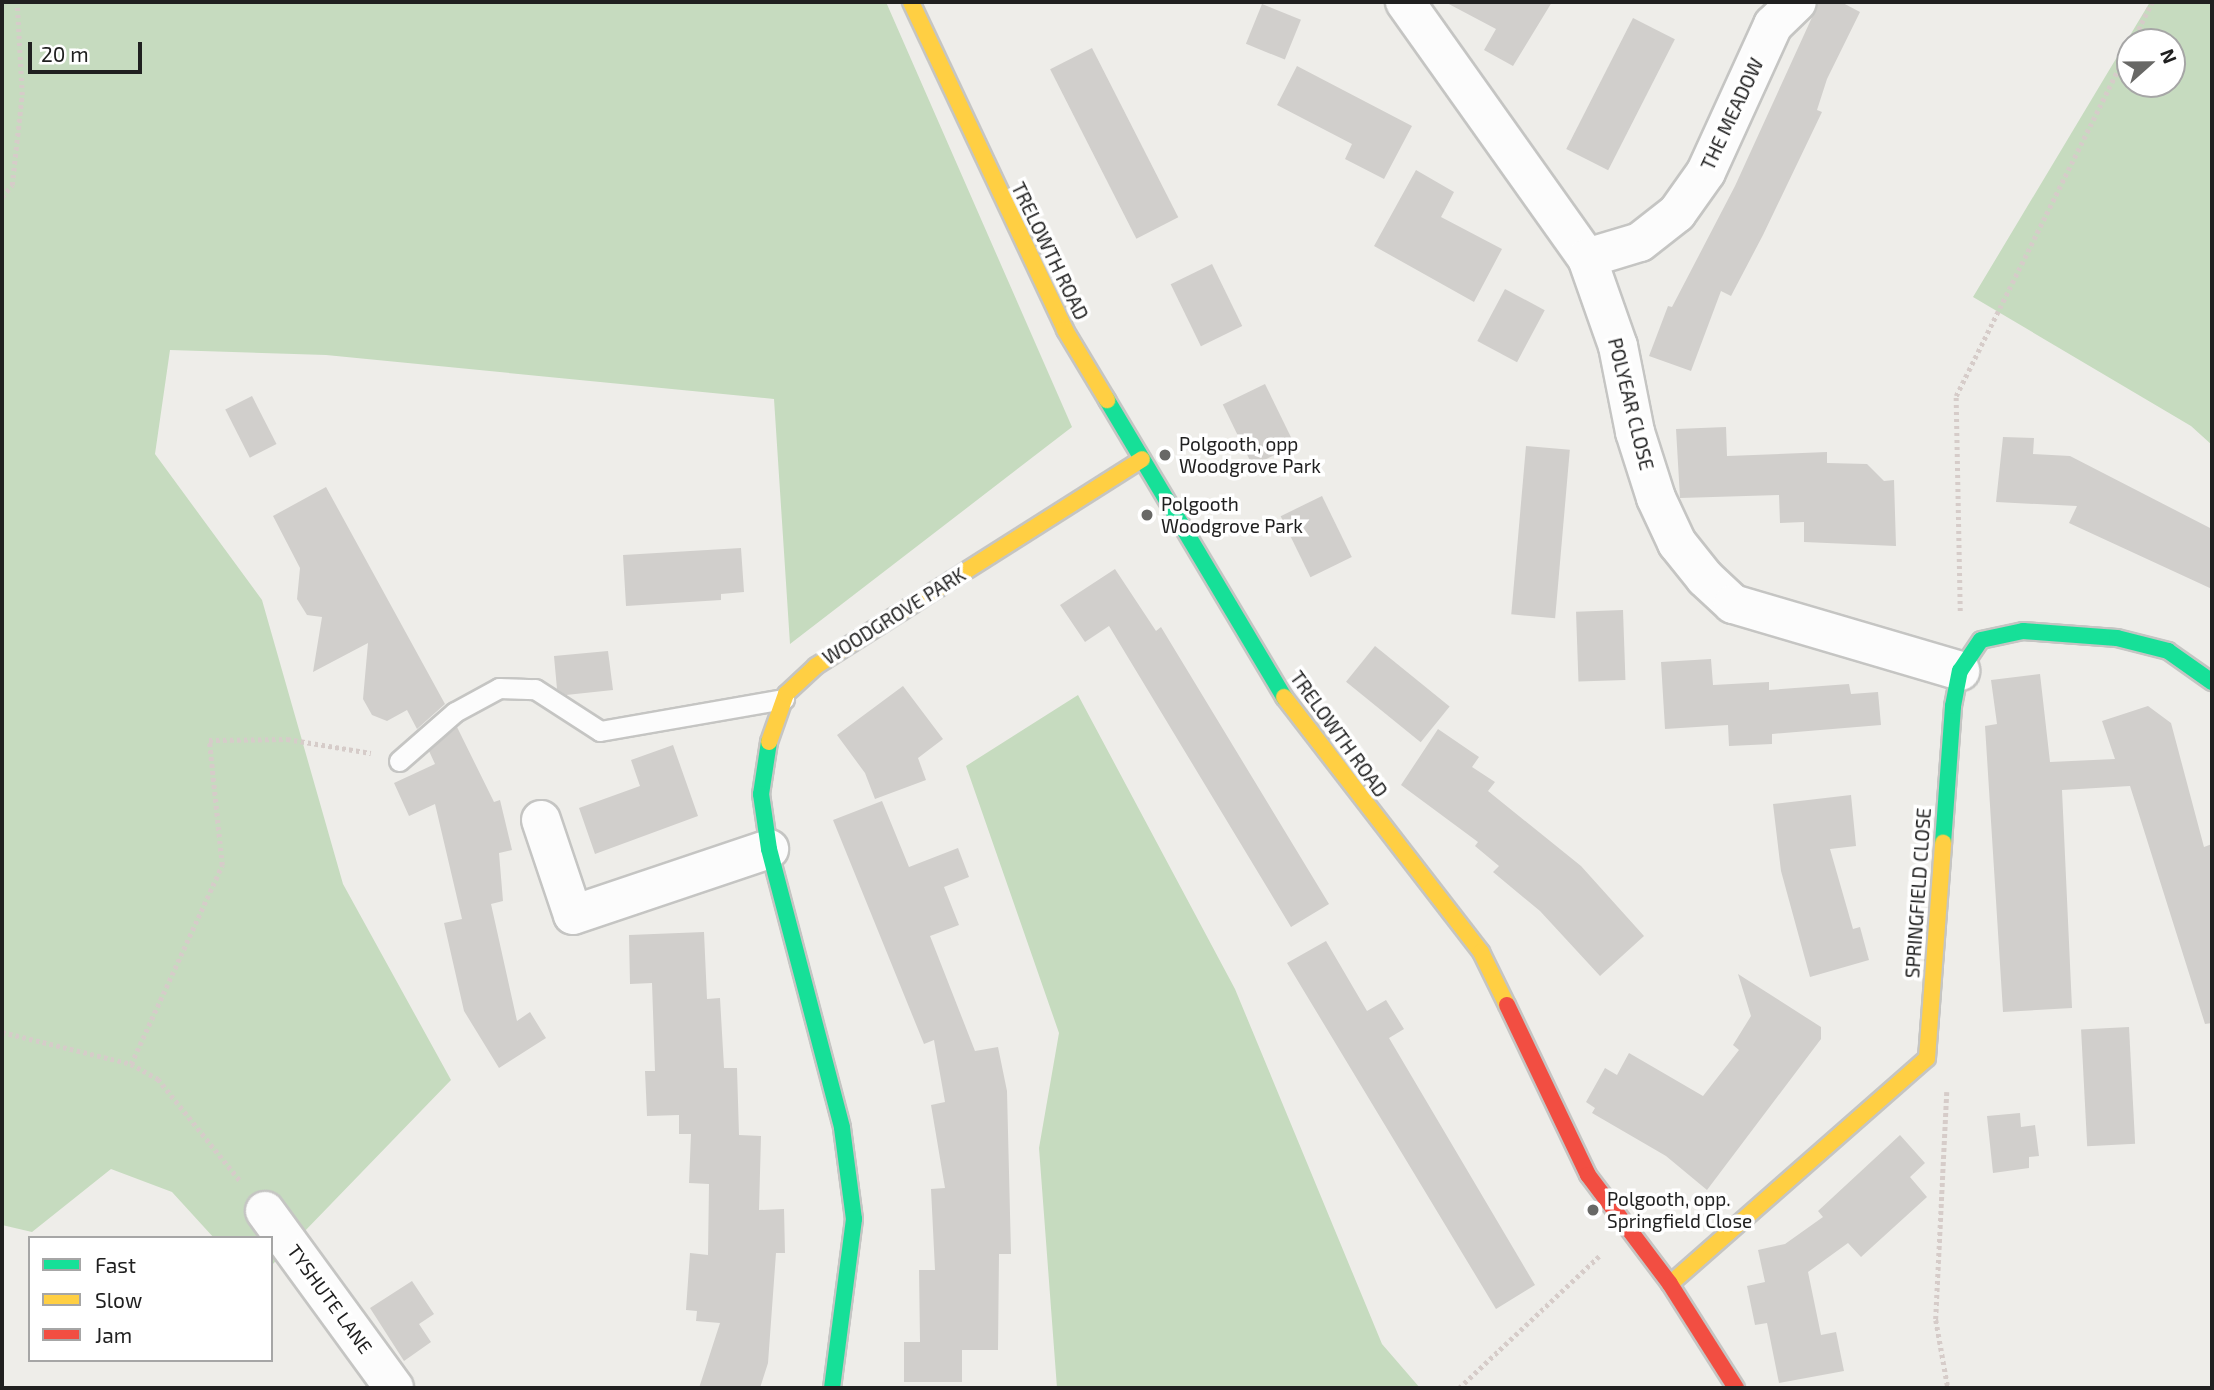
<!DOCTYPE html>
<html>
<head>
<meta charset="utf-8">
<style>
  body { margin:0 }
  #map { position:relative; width:2214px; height:1390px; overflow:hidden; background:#eeede9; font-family:"Exo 2",sans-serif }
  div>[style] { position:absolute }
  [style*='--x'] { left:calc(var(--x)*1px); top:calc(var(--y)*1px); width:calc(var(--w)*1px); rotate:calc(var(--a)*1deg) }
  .forest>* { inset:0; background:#c6dbbf }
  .building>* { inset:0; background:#d1cfcc; transform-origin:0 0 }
  .path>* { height:4.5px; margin-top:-2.25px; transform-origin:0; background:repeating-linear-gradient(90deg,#d6ccc9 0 3.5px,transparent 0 7px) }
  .roads { filter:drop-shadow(2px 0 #c5c5c3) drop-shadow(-2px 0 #c5c5c3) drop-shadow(0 2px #c5c5c3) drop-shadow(0 -2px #c5c5c3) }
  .lane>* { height:19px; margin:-9.5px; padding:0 9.5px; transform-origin:9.5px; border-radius:9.5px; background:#fcfcfc }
  .street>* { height:38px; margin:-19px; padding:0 19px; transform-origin:19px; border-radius:19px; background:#fcfcfc }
  .fast>* { height:16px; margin:-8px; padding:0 8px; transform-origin:8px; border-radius:8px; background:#16e098 }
  .slow>* { height:16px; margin:-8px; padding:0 8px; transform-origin:8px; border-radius:8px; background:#ffcf43 }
  .jam>* { height:16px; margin:-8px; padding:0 8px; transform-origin:8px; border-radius:8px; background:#f24e42 }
  .dots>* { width:19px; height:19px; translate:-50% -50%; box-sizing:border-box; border:4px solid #fff; border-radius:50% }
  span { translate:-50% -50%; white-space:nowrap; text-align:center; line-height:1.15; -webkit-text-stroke:7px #fff; paint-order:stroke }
  .street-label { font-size:19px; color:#202020 }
  .poi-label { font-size:19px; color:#202020 }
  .left { translate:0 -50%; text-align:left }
  .frame { position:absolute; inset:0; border:4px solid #202020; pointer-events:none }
  .legend { position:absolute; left:28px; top:1236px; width:245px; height:126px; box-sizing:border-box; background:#fff; border:2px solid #a6a6a6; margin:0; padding:9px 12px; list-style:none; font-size:21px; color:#202020 }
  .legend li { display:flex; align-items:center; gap:14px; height:35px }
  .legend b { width:35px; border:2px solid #a6a6a6 }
  .north { position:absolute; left:2116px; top:28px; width:70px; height:70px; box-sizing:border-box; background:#fff; border:2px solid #a6a6a6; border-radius:50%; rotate:69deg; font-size:19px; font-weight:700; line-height:28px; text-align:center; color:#202020 }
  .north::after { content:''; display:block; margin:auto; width:24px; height:32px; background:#686866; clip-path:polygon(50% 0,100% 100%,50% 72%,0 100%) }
  .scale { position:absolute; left:28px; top:42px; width:114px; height:32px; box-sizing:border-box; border:4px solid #202020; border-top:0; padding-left:9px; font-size:21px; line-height:24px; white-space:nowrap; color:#202020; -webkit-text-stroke:5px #fff; paint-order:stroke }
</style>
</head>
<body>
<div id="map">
  <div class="forest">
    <div style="clip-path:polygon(2px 2px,886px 2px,1072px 427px,790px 644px,774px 399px,326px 355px,170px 350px,155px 454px,262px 600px,343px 884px,451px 1080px,271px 1266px,271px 1238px,214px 1238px,172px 1192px,111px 1169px,32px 1232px,2px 1225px)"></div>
    <div style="clip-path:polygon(evenodd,2150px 2px,2212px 2px,2212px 445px,2191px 426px,1973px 297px,2150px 2px,2130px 42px,2172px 42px,2172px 84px,2130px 84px,2130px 42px)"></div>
    <div style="clip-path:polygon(1078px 695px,1235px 989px,1382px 1344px,1420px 1388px,1057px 1388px,1039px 1148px,1059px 1033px,966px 766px)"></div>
  </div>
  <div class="building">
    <div style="clip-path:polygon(1445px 2px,1552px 2px,1513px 66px,1484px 50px,1496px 29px)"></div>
    <div style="clip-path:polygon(1819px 2px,1841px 2px,1860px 12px,1827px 79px,1817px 110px,1822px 112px,1763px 235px,1731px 296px,1721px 291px,1691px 371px,1649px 356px,1668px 306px,1672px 307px,1735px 186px)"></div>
    <div style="left:1262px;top:4px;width:42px;height:43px;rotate:22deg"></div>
    <div style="left:1633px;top:18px;width:47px;height:147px;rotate:27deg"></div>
    <div style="left:1092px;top:48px;width:190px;height:47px;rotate:63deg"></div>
    <div style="clip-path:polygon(1297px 66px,1412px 126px,1384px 179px,1345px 159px,1352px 144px,1277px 105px)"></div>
    <div style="clip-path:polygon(1416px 170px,1454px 192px,1441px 217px,1502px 249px,1474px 302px,1374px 246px)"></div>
    <div style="left:1212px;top:264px;width:69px;height:46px;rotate:64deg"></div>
    <div style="left:1505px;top:289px;width:45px;height:59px;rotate:28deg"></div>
    <div style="left:1265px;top:384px;width:68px;height:47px;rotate:64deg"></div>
    <div style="left:252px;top:396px;width:54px;height:30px;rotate:63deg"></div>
    <div style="clip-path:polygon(1726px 427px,1727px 456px,1827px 452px,1827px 463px,1867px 464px,1884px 481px,1894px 480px,1896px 546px,1804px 542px,1804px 522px,1780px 523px,1779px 495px,1680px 498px,1676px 429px)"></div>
    <div style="clip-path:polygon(2003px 437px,2034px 438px,2033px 454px,2070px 456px,2212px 529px,2212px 589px,2069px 523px,2077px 506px,1996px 502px)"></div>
    <div style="left:1526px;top:446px;width:44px;height:169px;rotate:5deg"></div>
    <div style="clip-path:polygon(326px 487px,445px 704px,417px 729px,407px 710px,387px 721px,372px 715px,363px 699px,368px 643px,313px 672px,322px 617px,307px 615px,297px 599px,300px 568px,273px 516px)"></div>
    <div style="left:1322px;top:496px;width:68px;height:46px;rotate:64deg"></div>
    <div style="clip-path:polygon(741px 548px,744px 592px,721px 594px,721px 600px,626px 606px,623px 555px)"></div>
    <div style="clip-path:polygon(1115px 569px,1156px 631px,1161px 627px,1329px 904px,1291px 927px,1109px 626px,1085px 642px,1060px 605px)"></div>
    <div style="left:1623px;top:610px;width:70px;height:47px;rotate:88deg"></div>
    <div style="left:1375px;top:646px;width:96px;height:46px;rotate:39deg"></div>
    <div style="clip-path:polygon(608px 651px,613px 690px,566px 695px,557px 689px,554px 656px)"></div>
    <div style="clip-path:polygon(1711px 659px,1713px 685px,1769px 682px,1769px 690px,1849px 684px,1851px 694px,1878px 692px,1881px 725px,1772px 734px,1772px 744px,1729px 746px,1728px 725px,1665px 729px,1661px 662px)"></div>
    <div style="clip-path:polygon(2040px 674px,2050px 762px,2115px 759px,2102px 721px,2148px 706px,2171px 723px,2204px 847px,2212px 844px,2212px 1023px,2205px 1024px,2130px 786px,2062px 790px,2072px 1008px,2003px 1012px,1985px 726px,1997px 724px,1991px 680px)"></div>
    <div style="clip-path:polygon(903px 686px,943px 739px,918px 758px,926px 780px,875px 799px,865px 773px,837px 735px)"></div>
    <div style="clip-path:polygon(457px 727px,494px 802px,500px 800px,512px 850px,499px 853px,503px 901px,491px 904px,517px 1021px,530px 1012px,546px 1038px,499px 1068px,464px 1011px,444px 923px,462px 919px,435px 804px,409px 816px,394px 783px,435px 764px,429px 751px)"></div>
    <div style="clip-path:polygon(1438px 729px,1479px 757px,1472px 767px,1495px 782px,1488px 791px,1581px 866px,1644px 936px,1600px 976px,1540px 911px,1493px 872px,1499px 866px,1475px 846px,1478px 842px,1401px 785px)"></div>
    <div style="clip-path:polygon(673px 745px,698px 816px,595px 854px,579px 808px,640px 786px,631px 760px)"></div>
    <div style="clip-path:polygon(1851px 795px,1856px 846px,1830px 849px,1853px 929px,1860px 927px,1869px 960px,1810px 977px,1781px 871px,1773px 804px)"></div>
    <div style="clip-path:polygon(882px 801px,909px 867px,958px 848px,969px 877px,944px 887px,959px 925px,930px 936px,975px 1051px,998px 1047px,1007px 1091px,1011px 1254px,999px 1254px,998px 1350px,962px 1350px,962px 1382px,904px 1382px,904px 1342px,920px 1342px,919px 1270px,935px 1270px,931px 1189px,945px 1188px,931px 1105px,945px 1102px,934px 1040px,924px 1044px,833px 820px)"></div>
    <div style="clip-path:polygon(704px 932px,707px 999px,720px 998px,724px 1068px,737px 1068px,739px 1135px,761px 1136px,759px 1210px,784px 1209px,785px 1253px,776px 1253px,768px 1363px,760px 1388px,699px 1388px,720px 1323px,696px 1321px,697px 1311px,686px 1310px,690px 1253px,708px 1255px,709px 1184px,689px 1183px,691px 1134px,679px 1134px,679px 1115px,647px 1116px,645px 1071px,655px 1071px,652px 983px,630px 984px,629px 935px)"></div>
    <div style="clip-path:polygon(1326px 941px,1367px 1011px,1386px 1000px,1404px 1029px,1389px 1038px,1535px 1285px,1496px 1309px,1287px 963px)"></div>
    <div style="clip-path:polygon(1738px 974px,1821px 1027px,1821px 1039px,1707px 1190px,1666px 1156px,1592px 1113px,1595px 1108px,1586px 1102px,1605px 1068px,1617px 1075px,1629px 1053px,1703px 1096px,1739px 1050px,1733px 1045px,1751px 1016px)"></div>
    <div style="left:2129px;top:1027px;width:117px;height:48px;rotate:87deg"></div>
    <div style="clip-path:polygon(2020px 1113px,2021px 1127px,2035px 1125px,2039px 1156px,2029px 1157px,2029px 1168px,1993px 1173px,1987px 1116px)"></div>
    <div style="clip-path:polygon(1900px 1135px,1925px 1163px,1910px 1177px,1927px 1197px,1861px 1257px,1848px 1243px,1808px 1272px,1821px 1335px,1836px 1332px,1844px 1371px,1779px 1383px,1767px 1323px,1755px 1325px,1747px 1286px,1765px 1282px,1758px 1250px,1785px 1244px,1823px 1217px,1818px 1211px)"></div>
    <div style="clip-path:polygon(412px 1281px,434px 1314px,419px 1324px,431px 1342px,404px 1361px,370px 1308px)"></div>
  </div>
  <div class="path">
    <div style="--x:2132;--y:42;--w:45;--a:-63.4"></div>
    <div style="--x:2;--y:197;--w:16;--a:-50"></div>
    <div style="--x:12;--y:185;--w:91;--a:-83.7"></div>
    <div style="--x:22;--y:95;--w:93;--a:-93.1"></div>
    <div style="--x:1960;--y:611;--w:215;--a:-91.1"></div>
    <div style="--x:1956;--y:396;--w:391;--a:-63.6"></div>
    <div style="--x:2;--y:1032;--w:133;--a:13.9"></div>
    <div style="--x:131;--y:1064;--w:31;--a:29"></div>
    <div style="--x:158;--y:1079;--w:132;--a:51.1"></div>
    <div style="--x:131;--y:1064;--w:219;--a:-65.4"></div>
    <div style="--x:222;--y:865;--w:126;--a:-95.9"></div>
    <div style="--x:209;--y:740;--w:78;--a:-0.7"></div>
    <div style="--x:287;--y:739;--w:85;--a:9.5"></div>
    <div style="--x:1947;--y:1092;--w:228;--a:92.8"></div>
    <div style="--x:1936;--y:1320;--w:69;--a:80"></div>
    <div style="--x:1459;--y:1388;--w:195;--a:-43.3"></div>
  </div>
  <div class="roads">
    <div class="lane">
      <div style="--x:399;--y:761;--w:74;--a:-41.2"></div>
      <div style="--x:455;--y:712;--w:50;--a:-28.6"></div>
      <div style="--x:499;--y:688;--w:36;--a:2"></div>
      <div style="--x:535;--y:689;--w:77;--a:32.9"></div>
      <div style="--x:600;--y:731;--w:187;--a:-9.9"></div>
    </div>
    <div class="street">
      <div style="--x:1405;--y:2;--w:314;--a:54.6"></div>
      <div style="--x:1587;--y:258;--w:93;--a:70.6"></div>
      <div style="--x:1618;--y:346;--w:88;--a:78.8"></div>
      <div style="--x:1635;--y:432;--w:69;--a:72.3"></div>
      <div style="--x:1656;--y:498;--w:50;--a:65"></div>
      <div style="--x:1677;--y:543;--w:45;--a:51.3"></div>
      <div style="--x:1705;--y:578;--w:38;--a:43"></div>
      <div style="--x:1733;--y:604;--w:237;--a:16.4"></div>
      <div style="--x:1587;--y:258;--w:55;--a:-16.8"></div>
      <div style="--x:1640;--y:242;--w:47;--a:-38.1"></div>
      <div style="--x:1677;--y:213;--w:50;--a:-54.7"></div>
      <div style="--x:1706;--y:172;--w:162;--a:-65.5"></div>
      <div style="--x:1773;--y:25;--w:33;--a:-44"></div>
      <div style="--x:541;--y:820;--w:100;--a:71.4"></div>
      <div style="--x:573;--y:915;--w:207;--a:-18.6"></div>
      <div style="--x:265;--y:1211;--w:219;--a:53.9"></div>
    </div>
    <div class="fast">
      <div style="--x:1107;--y:400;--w:346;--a:59.2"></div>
      <div style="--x:769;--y:742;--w:53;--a:98.7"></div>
      <div style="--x:761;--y:794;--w:56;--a:81.7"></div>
      <div style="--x:769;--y:849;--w:288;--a:75.3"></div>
      <div style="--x:842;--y:1128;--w:92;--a:82.5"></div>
      <div style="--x:854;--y:1219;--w:170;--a:97.4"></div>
      <div style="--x:1943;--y:843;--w:137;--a:-85.8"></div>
      <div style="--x:1953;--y:706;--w:36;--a:-79"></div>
      <div style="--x:1960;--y:671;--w:37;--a:-56"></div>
      <div style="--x:1981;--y:640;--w:43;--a:-12.1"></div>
      <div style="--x:2023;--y:631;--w:94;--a:4.3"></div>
      <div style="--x:2117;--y:638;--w:53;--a:14.3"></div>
      <div style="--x:2168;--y:651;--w:54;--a:35.2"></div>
    </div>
    <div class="slow">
      <div style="--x:911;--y:2;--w:362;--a:64.8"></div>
      <div style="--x:1065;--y:330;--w:82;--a:59"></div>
      <div style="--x:1284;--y:697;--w:322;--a:52.3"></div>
      <div style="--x:1481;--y:952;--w:59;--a:63.9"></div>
      <div style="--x:769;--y:742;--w:51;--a:-70.5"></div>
      <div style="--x:786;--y:694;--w:41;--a:-43"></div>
      <div style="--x:816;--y:666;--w:386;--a:-32.4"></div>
      <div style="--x:1670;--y:1284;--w:342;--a:-41.3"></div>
      <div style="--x:1927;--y:1058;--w:216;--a:-85.7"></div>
    </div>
    <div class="jam">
      <div style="--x:1507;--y:1005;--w:188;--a:64.5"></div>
      <div style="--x:1588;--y:1175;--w:136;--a:53"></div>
      <div style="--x:1670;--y:1284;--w:123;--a:57.6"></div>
    </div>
  </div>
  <div class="dots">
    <div style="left:1165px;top:455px;background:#686866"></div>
    <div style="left:1147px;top:515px;background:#686866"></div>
    <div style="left:1593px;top:1210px;background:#686866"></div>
  </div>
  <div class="street-label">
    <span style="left:1732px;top:114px;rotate:-65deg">THE MEADOW</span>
    <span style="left:1050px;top:251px;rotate:64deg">TRELOWTH ROAD</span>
    <span style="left:1631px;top:404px;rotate:76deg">POLYEAR CLOSE</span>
    <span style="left:894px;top:616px;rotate:-32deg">WOODGROVE PARK</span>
    <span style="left:1339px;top:734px;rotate:54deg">TRELOWTH ROAD</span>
    <span style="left:1918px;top:893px;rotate:-86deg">SPRINGFIELD CLOSE</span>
    <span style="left:330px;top:1299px;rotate:54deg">TYSHUTE LANE</span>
  </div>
  <div class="poi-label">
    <span class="left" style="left:1179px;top:455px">Polgooth, opp<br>Woodgrove Park</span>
    <span class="left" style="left:1161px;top:515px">Polgooth<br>Woodgrove Park</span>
    <span class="left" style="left:1607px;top:1210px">Polgooth, opp.<br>Springfield Close</span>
  </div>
  <div class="frame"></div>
  <ul class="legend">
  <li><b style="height:9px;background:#16e098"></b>Fast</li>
  <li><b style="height:9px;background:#ffcf43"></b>Slow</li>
  <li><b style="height:9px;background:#f24e42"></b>Jam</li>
  </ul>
  <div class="north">N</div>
  <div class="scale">20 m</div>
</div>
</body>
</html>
